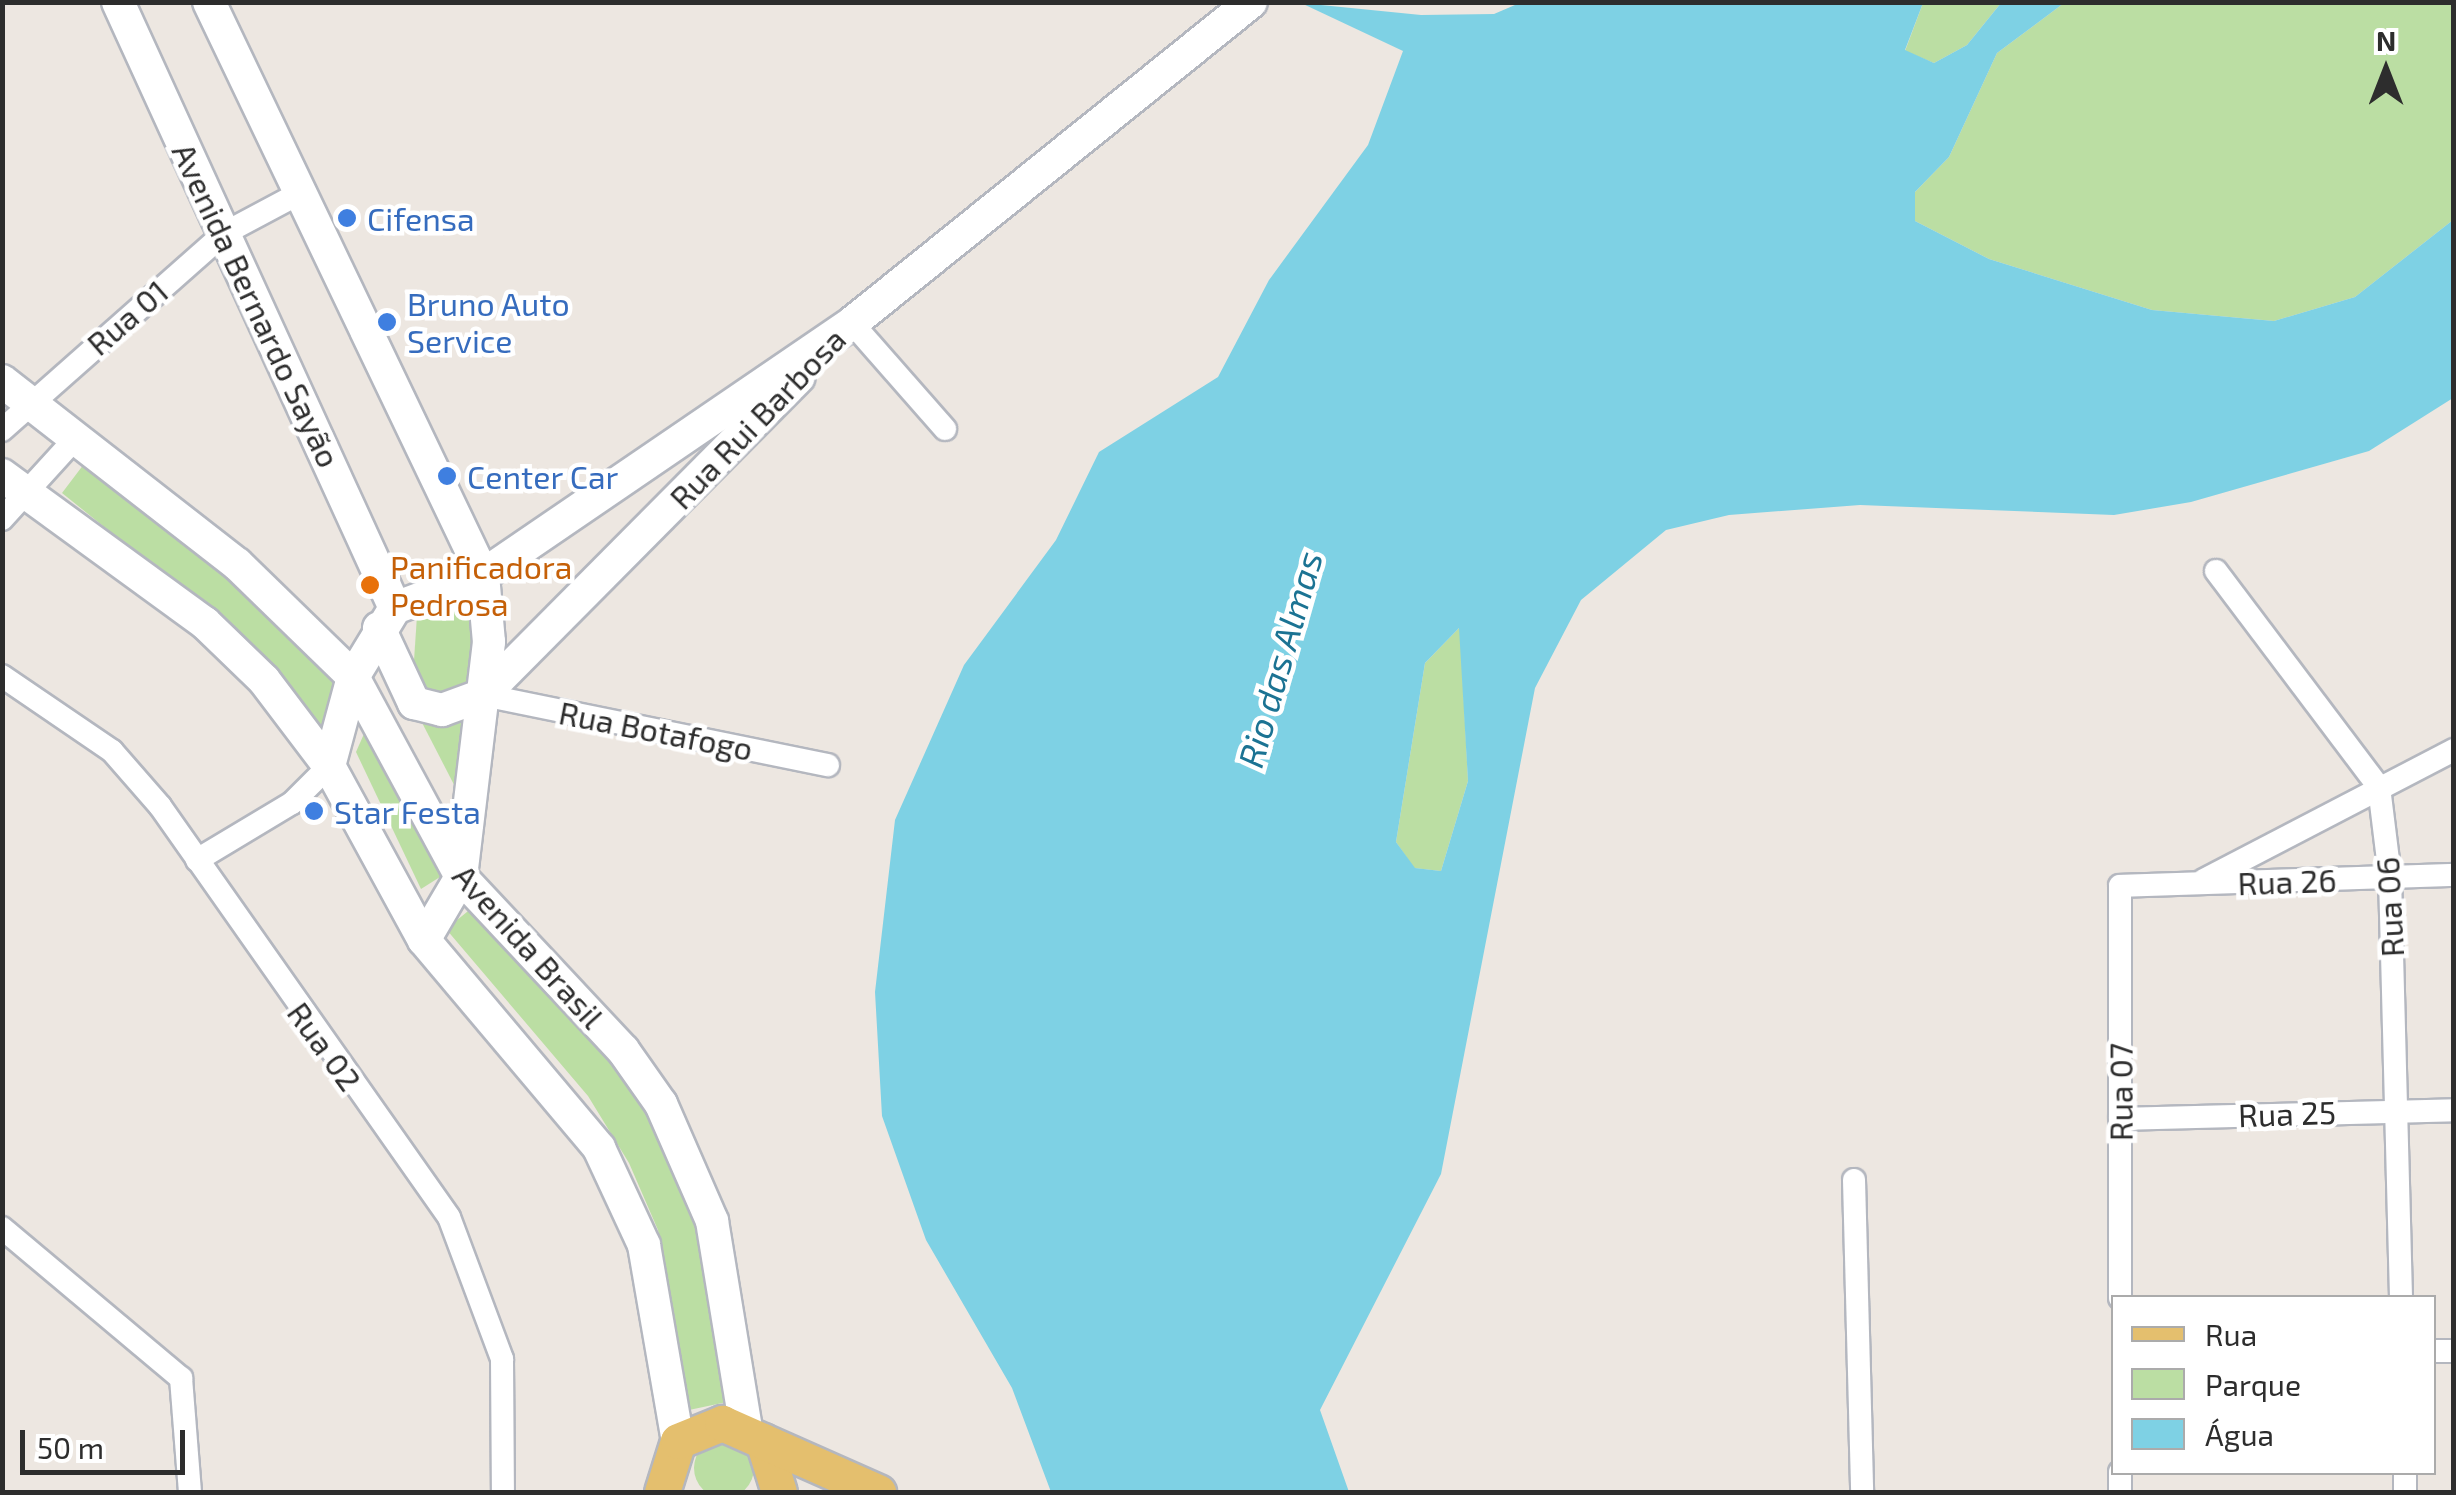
<!DOCTYPE html>
<html>
<head>
<meta charset="utf-8">
<style>
  body { margin:0 }
  #map { position:relative; width:2456px; height:1495px; overflow:hidden; background:#ede7e1; font-family:"Exo 2",sans-serif }
  div>[style] { position:absolute }
  [style*='--x'] { left:calc(var(--x)*1px); top:calc(var(--y)*1px); width:calc(var(--w)*1px); rotate:calc(var(--a)*1deg) }
  .green>* { inset:0; background:#bbdea3 }
  .round { border-radius:50% }
  .water>* { inset:0; background:#7ed1e4 }
  .roads { filter:drop-shadow(2px 0 #b4b7bf) drop-shadow(-2px 0 #b4b7bf) drop-shadow(0 2px #b4b7bf) drop-shadow(0 -2px #b4b7bf) }
  .street>* { height:22px; margin:-11px; padding:0 11px; transform-origin:11px; border-radius:11px; background:#fff }
  .secondary>* { height:32px; margin:-16px; padding:0 16px; transform-origin:16px; border-radius:16px; background:#fff }
  .primary>* { height:35px; margin:-17.5px; padding:0 17.5px; transform-origin:17.5px; border-radius:17.5px; background:#e4bf6e }
  .dots>* { width:28px; height:28px; translate:-50% -50%; box-sizing:border-box; border:5px solid #fff; border-radius:50% }
  span { translate:-50% -50%; white-space:nowrap; text-align:center; line-height:1.15; -webkit-text-stroke:9px #fff; paint-order:stroke }
  .shop-label { font-size:32px; color:#366cbe }
  .left { translate:0 -50%; text-align:left }
  .street-label { font-size:32px; color:#2d2d2d }
  .food-label { font-size:32px; color:#c56008 }
  .water-label { font-size:35px; color:#1b7393; font-style:italic }
  .frame { position:absolute; inset:0; border:5px solid #2d2d2d; pointer-events:none }
  .legend { position:absolute; left:2111px; top:1295px; width:325px; height:180px; box-sizing:border-box; background:#fff; border:2px solid #ababab; margin:0; padding:12px 18px; list-style:none; font-size:30px; color:#2d2d2d }
  .legend li { display:flex; align-items:center; gap:20px; height:50px }
  .legend b { width:50px; border:2px solid #ababab }
  .north { position:absolute; left:2336px; top:20px; width:100px; height:100px; -webkit-text-stroke:8px #fff; paint-order:stroke; rotate:0deg; font-size:28px; font-weight:700; line-height:40px; text-align:center; color:#2d2d2d }
  .north::after { content:''; display:block; margin:auto; width:35px; height:45px; background:#2d2d2d; clip-path:polygon(50% 0,100% 100%,50% 72%,0 100%) }
  .scale { position:absolute; left:20px; top:1430px; width:165px; height:45px; box-sizing:border-box; border:5px solid #2d2d2d; border-top:0; padding-left:12px; font-size:30px; line-height:35px; white-space:nowrap; color:#2d2d2d; -webkit-text-stroke:8px #fff; paint-order:stroke }
</style>
</head>
<body>
<div id="map">
  <div class="green">
    <div style="clip-path:polygon(1923px 3px,2001px 3px,1967px 45px,1934px 63px,1905px 51px)"></div>
    <div style="clip-path:polygon(2064px 3px,2453px 3px,2453px 220px,2355px 297px,2274px 321px,2152px 310px,1989px 259px,1915px 221px,1915px 192px,1949px 157px,1997px 53px)"></div>
    <div style="clip-path:polygon(87px 460px,227px 564px,346px 680px,329px 744px,246px 641px,62px 493px)"></div>
    <div style="clip-path:polygon(458px 593px,477px 600px,467px 696px,436px 707px,412px 690px,418px 601px)"></div>
    <div style="clip-path:polygon(1460px 627px,1468px 781px,1441px 871px,1414px 868px,1396px 842px,1425px 663px)"></div>
    <div style="clip-path:polygon(475px 709px,465px 806px,416px 711px)"></div>
    <div style="clip-path:polygon(371px 718px,451px 870px,421px 889px,356px 752px)"></div>
    <div style="clip-path:polygon(478px 903px,625px 1067px,655px 1114px,704px 1238px,727px 1402px,689px 1410px,658px 1230px,629px 1163px,588px 1096px,446px 929px)"></div>
    <div class="round" style="left:694px;top:1438px;width:60px;height:60px"></div>
  </div>
  <div class="water">
    <div style="clip-path:polygon(evenodd,1522px 2px,1923px 3px,1905px 50px,1934px 63px,1967px 45px,2001px 3px,2064px 3px,1997px 53px,1949px 157px,1915px 192px,1915px 221px,1989px 259px,2152px 310px,2274px 321px,2355px 297px,2453px 220px,2453px 398px,2369px 451px,2191px 502px,2114px 515px,1860px 505px,1729px 515px,1666px 530px,1581px 600px,1535px 688px,1441px 1174px,1320px 1410px,1349px 1492px,1051px 1492px,1012px 1388px,926px 1240px,882px 1116px,875px 992px,895px 820px,964px 665px,1056px 540px,1099px 452px,1218px 377px,1269px 280px,1368px 145px,1403px 51px,1301px 3px,1421px 15px,1494px 14px,1522px 2px,1459px 628px,1468px 781px,1441px 871px,1415px 868px,1396px 842px,1425px 663px,1459px 628px)"></div>
  </div>
  <div class="roads">
    <div class="street">
      <div style="--x:852;--y:323;--w:141;--a:48.7"></div>
      <div style="--x:2;--y:430;--w:298;--a:-41.5"></div>
      <div style="--x:225;--y:233;--w:85;--a:-28.1"></div>
      <div style="--x:2;--y:519;--w:107;--a:-47.7"></div>
      <div style="--x:2216;--y:571;--w:271;--a:53"></div>
      <div style="--x:2379;--y:787;--w:91;--a:83"></div>
      <div style="--x:2390;--y:877;--w:421;--a:88.5"></div>
      <div style="--x:2;--y:676;--w:133;--a:34.3"></div>
      <div style="--x:112;--y:751;--w:73;--a:48.9"></div>
      <div style="--x:160;--y:806;--w:502;--a:54.89"></div>
      <div style="--x:449;--y:1217;--w:152;--a:69.5"></div>
      <div style="--x:502;--y:1359;--w:133;--a:89.6"></div>
      <div style="--x:483;--y:695;--w:352;--a:11.5"></div>
      <div style="--x:197;--y:860;--w:111;--a:-31"></div>
      <div style="--x:292;--y:803;--w:52;--a:-45"></div>
      <div style="--x:2204;--y:880;--w:282;--a:-27.5"></div>
      <div style="--x:2120;--y:1119;--w:334;--a:-1.5"></div>
      <div style="--x:1854;--y:1180;--w:312;--a:88.5"></div>
      <div style="--x:2;--y:1228;--w:234;--a:40"></div>
      <div style="--x:181;--y:1378;--w:114;--a:85.5"></div>
      <div style="--x:2120;--y:1298;--w:412;--a:-90"></div>
      <div style="--x:2120;--y:886;--w:334;--a:-1.9"></div>
      <div style="--x:2434;--y:1351;--w:20;--a:0"></div>
      <div style="--x:2120;--y:1472;--w:20;--a:90"></div>
      <div style="--x:2405;--y:1472;--w:20;--a:90"></div>
    </div>
    <div class="secondary">
      <div style="--x:118;--y:2;--w:666;--a:65.44"></div>
      <div style="--x:209;--y:2;--w:635;--a:64.44"></div>
      <div style="--x:483;--y:575;--w:67;--a:84.9"></div>
      <div style="--x:489;--y:642;--w:237;--a:96.8"></div>
      <div style="--x:461;--y:877;--w:73;--a:120.4"></div>
      <div style="--x:2;--y:381;--w:298;--a:37.9"></div>
      <div style="--x:237;--y:564;--w:162;--a:44.2"></div>
      <div style="--x:353;--y:677;--w:227;--a:61.6"></div>
      <div style="--x:461;--y:877;--w:237;--a:46.9"></div>
      <div style="--x:623;--y:1050;--w:66;--a:54.9"></div>
      <div style="--x:661;--y:1104;--w:128;--a:66.4"></div>
      <div style="--x:712;--y:1221;--w:211;--a:80.7"></div>
      <div style="--x:2;--y:475;--w:251;--a:36.1"></div>
      <div style="--x:205;--y:623;--w:82;--a:44"></div>
      <div style="--x:264;--y:680;--w:108;--a:52.9"></div>
      <div style="--x:329;--y:766;--w:198;--a:61.4"></div>
      <div style="--x:424;--y:940;--w:272;--a:49.9"></div>
      <div style="--x:599;--y:1148;--w:107;--a:65.1"></div>
      <div style="--x:644;--y:1245;--w:199;--a:80.2"></div>
      <div style="--x:379;--y:628;--w:83;--a:65"></div>
      <div style="--x:414;--y:703;--w:29;--a:14"></div>
      <div style="--x:442;--y:710;--w:44;--a:-20.1"></div>
      <div style="--x:483;--y:695;--w:448;--a:-45.2"></div>
      <div style="--x:329;--y:766;--w:92;--a:-74.9"></div>
      <div style="--x:353;--y:677;--w:81;--a:-58.7"></div>
      <div style="--x:395;--y:608;--w:94;--a:-20.6"></div>
      <div style="--x:483;--y:575;--w:447;--a:-34.3"></div>
      <div style="--x:852;--y:323;--w:512;--a:-38.82"></div>
    </div>
    <div class="primary">
      <div style="--x:763;--y:1441;--w:53;--a:72.6"></div>
      <div style="--x:662;--y:1492;--w:53;--a:-72.6"></div>
      <div style="--x:678;--y:1441;--w:48;--a:-22.2"></div>
      <div style="--x:722;--y:1423;--w:171;--a:23.9"></div>
    </div>
  </div>
  <div class="dots">
    <div style="left:347px;top:218px;background:#3f7fe0"></div>
    <div style="left:387px;top:322px;background:#3f7fe0"></div>
    <div style="left:447px;top:476px;background:#3f7fe0"></div>
    <div style="left:370px;top:585px;background:#e8710a"></div>
    <div style="left:314px;top:811px;background:#3f7fe0"></div>
  </div>
  <div class="shop-label">
    <span class="left" style="left:367px;top:218px">Cifensa</span>
    <span class="left" style="left:407px;top:322px">Bruno Auto<br>Service</span>
    <span class="left" style="left:467px;top:476px">Center Car</span>
    <span class="left" style="left:334px;top:811px">Star Festa</span>
  </div>
  <div class="street-label">
    <span style="left:257px;top:305px;rotate:65deg">Avenida Bernardo Sayão</span>
    <span style="left:127px;top:317px;rotate:-41deg">Rua 01</span>
    <span style="left:757px;top:418px;rotate:-46deg">Rua Rui Barbosa</span>
    <span style="left:656px;top:730px;rotate:11deg">Rua Botafogo</span>
    <span style="left:2287px;top:881px;rotate:-2deg">Rua 26</span>
    <span style="left:2389px;top:907px;rotate:-93deg">Rua 06</span>
    <span style="left:529px;top:946px;rotate:48deg">Avenida Brasil</span>
    <span style="left:325px;top:1046px;rotate:54deg">Rua 02</span>
    <span style="left:2120px;top:1092px;rotate:-90deg">Rua 07</span>
    <span style="left:2287px;top:1113px;rotate:-2deg">Rua 25</span>
  </div>
  <div class="food-label">
    <span class="left" style="left:390px;top:585px">Panificadora<br>Pedrosa</span>
  </div>
  <div class="water-label">
    <span style="left:1279px;top:659px;rotate:-74deg">Rio das Almas</span>
  </div>
  <div class="frame"></div>
  <ul class="legend">
  <li><b style="height:12px;background:#e4bf6e"></b>Rua</li>
  <li><b style="height:28px;background:#bbdea3"></b>Parque</li>
  <li><b style="height:28px;background:#7ed1e4"></b>Água</li>
  </ul>
  <div class="north">N</div>
  <div class="scale">50 m</div>
</div>
</body>
</html>
